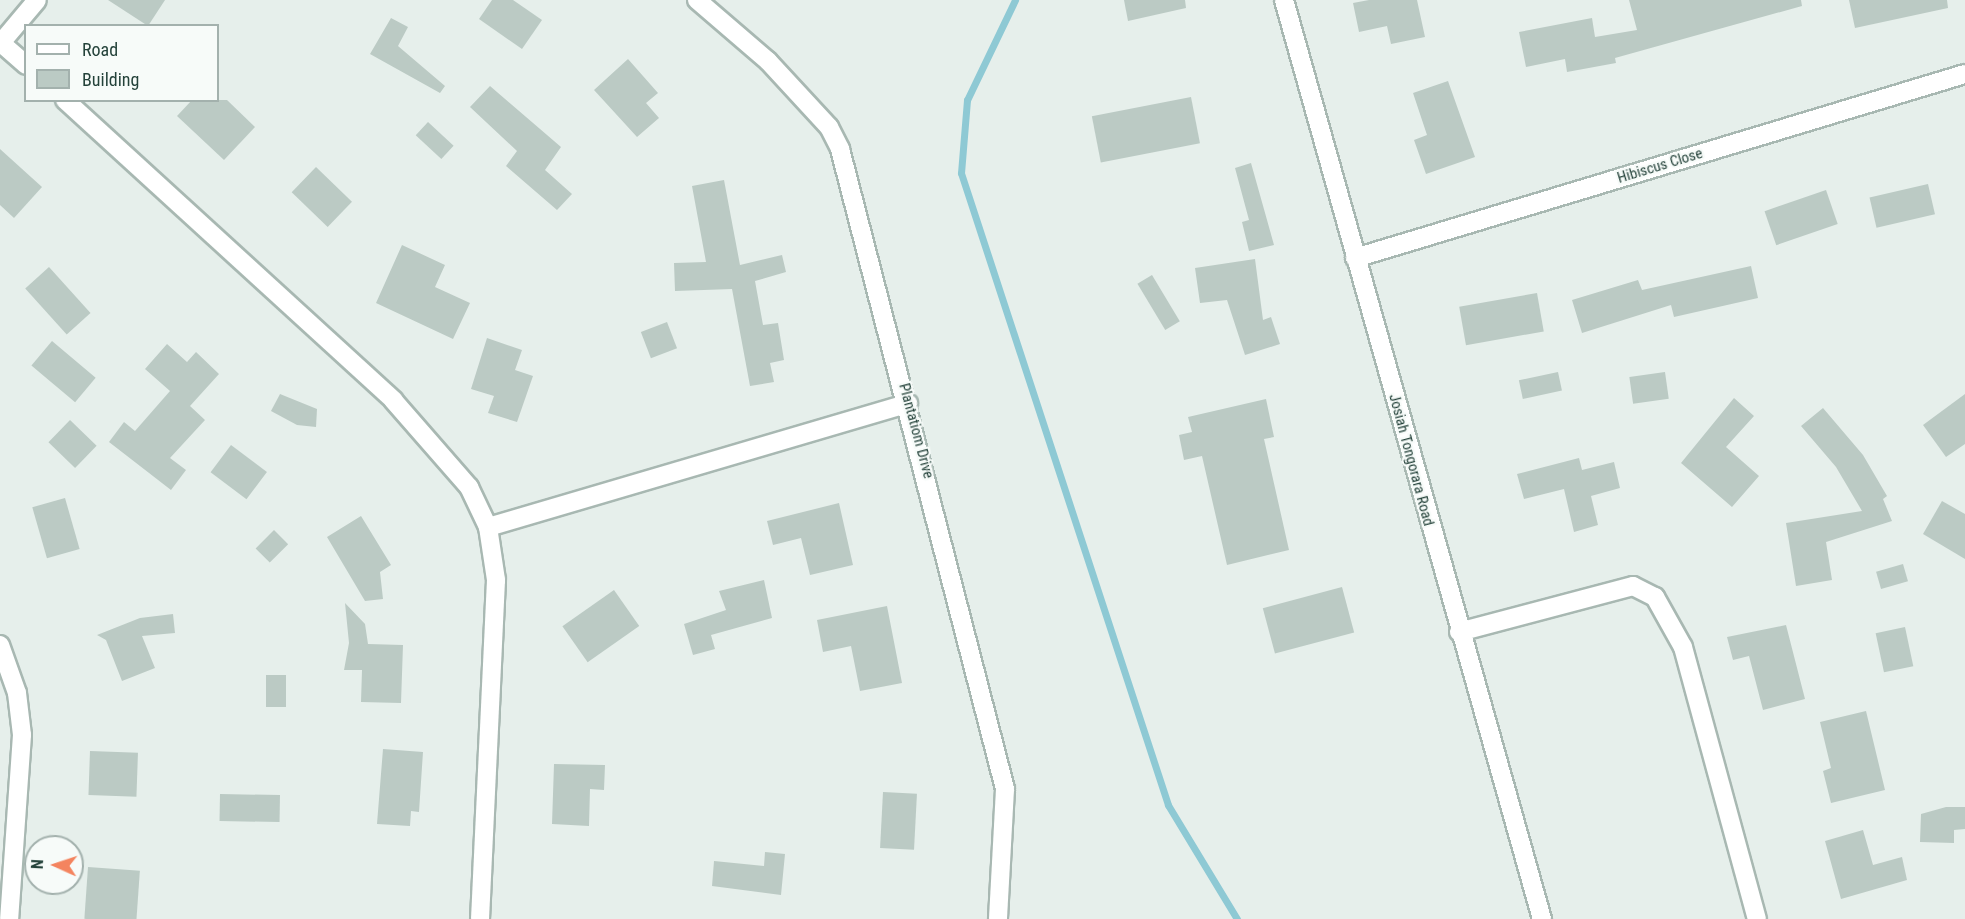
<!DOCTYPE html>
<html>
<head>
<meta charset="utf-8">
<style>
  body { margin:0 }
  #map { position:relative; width:1965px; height:919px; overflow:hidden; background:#e6efeb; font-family:"Roboto Condensed",sans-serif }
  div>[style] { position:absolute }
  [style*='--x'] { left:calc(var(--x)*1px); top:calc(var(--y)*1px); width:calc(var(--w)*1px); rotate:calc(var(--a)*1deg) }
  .stream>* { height:7px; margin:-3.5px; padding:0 3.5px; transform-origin:3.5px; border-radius:3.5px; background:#8ec9d4 }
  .building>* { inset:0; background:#bbcac4; transform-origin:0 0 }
  .roads { filter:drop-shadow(2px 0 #a8b8b2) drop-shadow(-2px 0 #a8b8b2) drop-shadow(0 2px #a8b8b2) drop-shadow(0 -2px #a8b8b2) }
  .street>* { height:18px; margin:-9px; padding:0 9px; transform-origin:9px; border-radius:9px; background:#fff }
  .secondary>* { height:18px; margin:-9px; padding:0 9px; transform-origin:9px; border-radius:9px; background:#fff }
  span { translate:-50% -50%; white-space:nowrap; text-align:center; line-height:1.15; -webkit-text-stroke:4.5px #f7fbf9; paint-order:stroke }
  .street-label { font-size:15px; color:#24423a }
  .legend { position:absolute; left:24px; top:24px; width:195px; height:78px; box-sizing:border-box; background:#f7fbf9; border:2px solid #a3b1ad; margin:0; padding:8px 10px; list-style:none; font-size:18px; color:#24423a }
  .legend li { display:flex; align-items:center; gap:12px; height:30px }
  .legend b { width:30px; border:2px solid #a3b1ad }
  .north { position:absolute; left:24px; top:835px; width:60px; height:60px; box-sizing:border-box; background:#f7fbf9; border:2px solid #a3b1ad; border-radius:50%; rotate:273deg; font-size:16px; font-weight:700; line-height:24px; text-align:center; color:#24423a }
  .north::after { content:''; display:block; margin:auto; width:21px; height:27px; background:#f4845f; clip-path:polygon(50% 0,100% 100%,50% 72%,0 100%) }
</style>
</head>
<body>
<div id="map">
  <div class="stream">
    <div style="--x:1015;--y:0;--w:111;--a:115.6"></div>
    <div style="--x:967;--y:100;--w:73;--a:94.7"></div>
    <div style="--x:961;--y:173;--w:665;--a:71.86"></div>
    <div style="--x:1168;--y:805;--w:133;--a:58.8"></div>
  </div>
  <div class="building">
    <div style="clip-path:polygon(108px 0,165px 0,148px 26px)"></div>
    <div style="clip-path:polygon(492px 0,513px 0,542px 20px,522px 49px,479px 19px)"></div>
    <div style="clip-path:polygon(1124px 0,1185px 0,1186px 8px,1128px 21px)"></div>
    <div style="clip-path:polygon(1369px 0,1417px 0,1425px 37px,1391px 44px,1387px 26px,1359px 32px,1353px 3px)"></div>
    <div style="clip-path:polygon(1629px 0,1801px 0,1802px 6px,1615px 58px,1616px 63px,1567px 72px,1565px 59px,1526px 67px,1519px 32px,1592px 18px,1595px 37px,1637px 30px)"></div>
    <div style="clip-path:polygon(1849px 0,1947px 0,1948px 8px,1855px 28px)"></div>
    <div style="clip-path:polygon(391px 18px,408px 27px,398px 46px,445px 86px,440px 93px,370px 54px)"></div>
    <div style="clip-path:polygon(628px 59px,658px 93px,646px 103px,659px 118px,637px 137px,594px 90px)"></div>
    <div style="clip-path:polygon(1448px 81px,1475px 157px,1426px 174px,1414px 140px,1427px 135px,1413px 93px)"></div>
    <div style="clip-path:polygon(490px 86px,561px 147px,545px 170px,572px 194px,557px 210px,506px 166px,517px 151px,470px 107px)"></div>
    <div style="left:1191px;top:97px;width:47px;height:101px;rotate:79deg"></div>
    <div style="clip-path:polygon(192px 100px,227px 100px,255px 127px,224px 160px,177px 116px)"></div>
    <div style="left:428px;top:122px;width:35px;height:18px;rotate:43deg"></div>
    <div style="clip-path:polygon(0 149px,42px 187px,14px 218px,0 205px)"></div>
    <div style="clip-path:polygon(1251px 163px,1274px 245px,1249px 251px,1242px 222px,1249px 220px,1235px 168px)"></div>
    <div style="left:316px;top:167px;width:50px;height:35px;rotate:44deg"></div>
    <div style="clip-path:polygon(724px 180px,740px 265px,782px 255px,786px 272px,755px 281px,763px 325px,778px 323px,784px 360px,770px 363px,774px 382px,750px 386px,732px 289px,675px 291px,674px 263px,706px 262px,692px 186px)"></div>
    <div style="left:1928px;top:184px;width:31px;height:60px;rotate:77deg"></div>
    <div style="left:1826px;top:190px;width:36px;height:65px;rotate:71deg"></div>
    <div style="clip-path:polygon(402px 245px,445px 265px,435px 287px,470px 303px,453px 339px,376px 303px)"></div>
    <div style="clip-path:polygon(1255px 259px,1263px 320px,1271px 317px,1280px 344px,1245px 355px,1227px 300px,1200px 303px,1195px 268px)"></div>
    <div style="clip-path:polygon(1751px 266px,1758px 298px,1674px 317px,1671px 305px,1582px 333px,1572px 300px,1638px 280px,1642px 290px)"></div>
    <div style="left:49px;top:267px;width:62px;height:32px;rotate:48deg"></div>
    <div style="left:1152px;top:275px;width:54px;height:17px;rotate:59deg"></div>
    <div style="left:1537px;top:293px;width:39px;height:79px;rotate:80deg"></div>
    <div style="left:667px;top:322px;width:28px;height:28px;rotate:69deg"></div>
    <div style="clip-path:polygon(487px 338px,522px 350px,515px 370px,533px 376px,517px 422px,488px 413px,494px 396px,471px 389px)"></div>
    <div style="left:52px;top:341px;width:57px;height:32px;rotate:40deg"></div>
    <div style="clip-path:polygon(167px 344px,187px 362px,196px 352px,219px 374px,190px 406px,205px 420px,170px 458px,186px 470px,171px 490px,109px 442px,124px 422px,135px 431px,170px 391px,145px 369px)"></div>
    <div style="left:1558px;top:372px;width:19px;height:40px;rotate:78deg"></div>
    <div style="left:1665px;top:372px;width:27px;height:36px;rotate:82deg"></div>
    <div style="clip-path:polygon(280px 394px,317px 409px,316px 427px,297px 425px,271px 411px)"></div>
    <div style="clip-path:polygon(1965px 394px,1965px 444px,1946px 457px,1923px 425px)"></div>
    <div style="clip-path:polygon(1734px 398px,1754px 416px,1726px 447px,1759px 476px,1732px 507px,1681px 463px)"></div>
    <div style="clip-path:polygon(1266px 399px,1274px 437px,1264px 439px,1289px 550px,1227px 565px,1202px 456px,1184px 460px,1179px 435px,1192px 432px,1188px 417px)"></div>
    <div style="clip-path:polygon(1823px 408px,1863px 455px,1887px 496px,1883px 499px,1892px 521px,1826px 542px,1832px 580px,1796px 586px,1786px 523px,1862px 511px,1836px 467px,1801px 426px)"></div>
    <div style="left:70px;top:420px;width:37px;height:31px;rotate:44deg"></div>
    <div style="left:231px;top:445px;width:45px;height:34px;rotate:37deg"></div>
    <div style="clip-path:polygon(1579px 458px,1582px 470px,1614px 462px,1620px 488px,1591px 496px,1598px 525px,1574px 532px,1564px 489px,1524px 499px,1517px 474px)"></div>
    <div style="left:65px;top:498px;width:53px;height:34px;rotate:74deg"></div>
    <div style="clip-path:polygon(1942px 501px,1965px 514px,1965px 559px,1923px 534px)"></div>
    <div style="clip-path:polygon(839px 503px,853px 565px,810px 575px,801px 538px,773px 545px,767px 521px)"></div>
    <div style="clip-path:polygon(361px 516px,391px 565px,380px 572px,383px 599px,365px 601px,327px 537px)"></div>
    <div style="left:274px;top:530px;width:20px;height:26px;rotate:45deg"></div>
    <div style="left:1903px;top:564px;width:18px;height:28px;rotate:74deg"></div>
    <div style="clip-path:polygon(764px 580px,772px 618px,711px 635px,715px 649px,693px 655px,684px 624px,726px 610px,719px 591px)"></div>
    <div style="left:1342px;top:587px;width:47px;height:82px;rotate:75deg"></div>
    <div style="left:614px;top:590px;width:44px;height:63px;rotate:55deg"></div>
    <div style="clip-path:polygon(345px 603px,365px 624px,368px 644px,403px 645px,401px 703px,361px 702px,362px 670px,344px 670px,349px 643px)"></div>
    <div style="clip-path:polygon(887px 606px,902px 683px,860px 691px,851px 646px,823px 652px,817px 620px)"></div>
    <div style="clip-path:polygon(173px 614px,175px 633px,142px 636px,155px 668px,122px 681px,106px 640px,97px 635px,140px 618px)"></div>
    <div style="clip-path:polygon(1786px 625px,1805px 699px,1763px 710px,1749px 656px,1733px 660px,1727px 637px)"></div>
    <div style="left:1905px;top:627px;width:40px;height:30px;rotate:78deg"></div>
    <div style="left:266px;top:675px;width:20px;height:32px"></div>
    <div style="clip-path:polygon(1866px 711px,1885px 790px,1831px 803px,1823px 771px,1831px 768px,1820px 722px)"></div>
    <div style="clip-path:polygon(383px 749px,423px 752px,419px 812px,411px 811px,410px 826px,377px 824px)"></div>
    <div style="left:90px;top:751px;width:48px;height:44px;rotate:2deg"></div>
    <div style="clip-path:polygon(554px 764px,605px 765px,604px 790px,590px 789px,589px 826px,552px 824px)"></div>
    <div style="left:883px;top:792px;width:34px;height:56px;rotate:3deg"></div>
    <div style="left:220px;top:794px;width:60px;height:27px;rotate:1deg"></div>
    <div style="clip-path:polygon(1946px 807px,1965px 807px,1965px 829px,1954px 830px,1954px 843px,1920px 842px,1921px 814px)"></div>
    <div style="clip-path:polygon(1863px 830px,1873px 865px,1902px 857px,1907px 880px,1841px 899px,1825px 841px)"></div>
    <div style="clip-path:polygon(765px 852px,785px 854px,781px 895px,712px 886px,714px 861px,764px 866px)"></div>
    <div style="left:88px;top:867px;width:52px;height:52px;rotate:4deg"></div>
  </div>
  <div class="roads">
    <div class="street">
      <div style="--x:1;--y:43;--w:33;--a:41"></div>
      <div style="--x:0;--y:44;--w:57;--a:-49.9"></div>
      <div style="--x:65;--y:100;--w:445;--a:42.4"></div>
      <div style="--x:393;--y:400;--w:116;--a:48.9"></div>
      <div style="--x:469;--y:487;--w:44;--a:64.6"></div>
      <div style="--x:488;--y:527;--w:54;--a:81.4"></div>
      <div style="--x:496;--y:580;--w:339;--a:92.7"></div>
      <div style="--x:1355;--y:258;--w:637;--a:-16.79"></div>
      <div style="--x:488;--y:527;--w:438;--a:-16.4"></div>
      <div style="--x:1459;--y:632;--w:180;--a:-14.8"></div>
      <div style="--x:1633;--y:586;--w:25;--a:27"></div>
      <div style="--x:1655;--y:597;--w:57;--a:60.8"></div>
      <div style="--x:1683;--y:647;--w:282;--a:74.8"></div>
      <div style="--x:0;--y:645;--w:51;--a:70.5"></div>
      <div style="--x:17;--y:693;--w:42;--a:83.2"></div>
      <div style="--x:22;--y:735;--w:184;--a:94"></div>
    </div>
    <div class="secondary">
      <div style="--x:697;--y:0;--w:94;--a:40.7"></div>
      <div style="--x:768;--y:61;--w:90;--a:47.3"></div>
      <div style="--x:829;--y:127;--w:25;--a:63"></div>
      <div style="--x:840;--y:149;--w:661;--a:75.54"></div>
      <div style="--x:1005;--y:789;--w:130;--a:93.1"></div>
      <div style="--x:1284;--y:0;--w:955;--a:74.32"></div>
    </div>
  </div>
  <div class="street-label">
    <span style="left:1660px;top:166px;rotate:-17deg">Hibiscus Close</span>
    <span style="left:916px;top:431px;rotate:75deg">Plantatiom Drive</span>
    <span style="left:1411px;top:460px;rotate:75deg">Josiah Tongorara Road</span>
  </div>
  <ul class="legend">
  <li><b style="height:8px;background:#fff"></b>Road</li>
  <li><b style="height:16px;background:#bbcac4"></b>Building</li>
  </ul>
  <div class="north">N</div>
</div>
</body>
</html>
